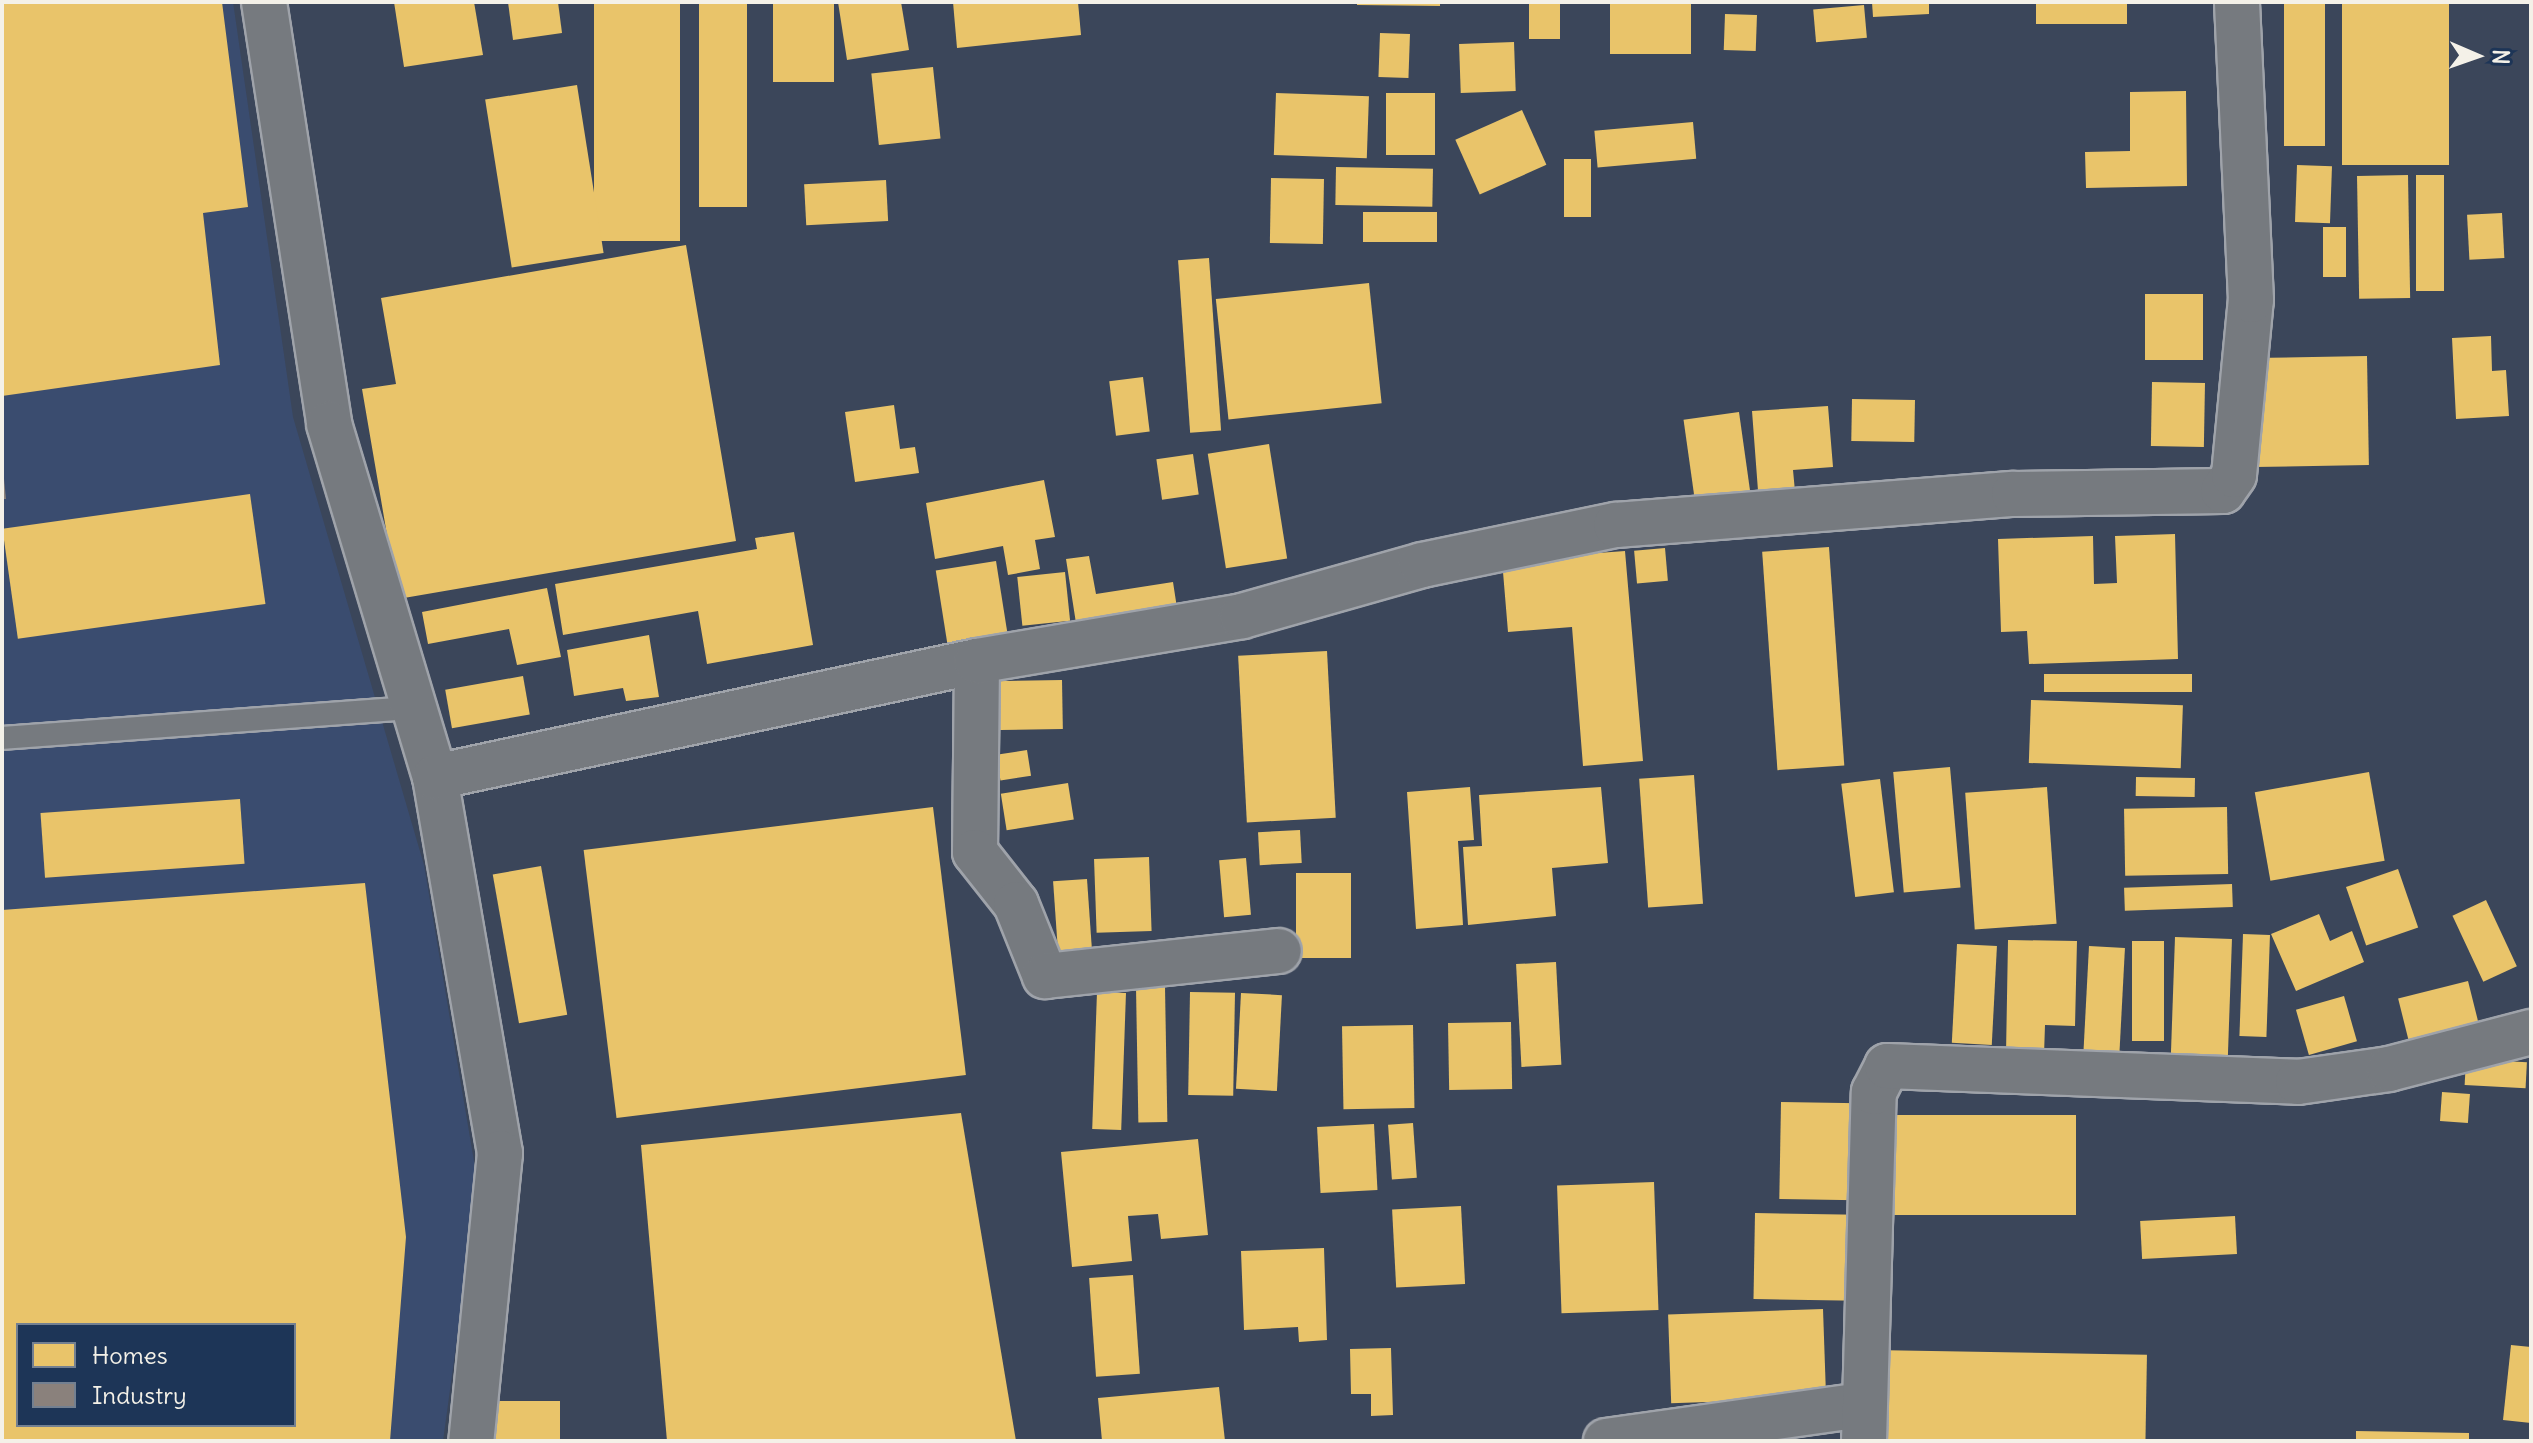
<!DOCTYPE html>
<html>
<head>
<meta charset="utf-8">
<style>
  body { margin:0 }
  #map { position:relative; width:2533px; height:1443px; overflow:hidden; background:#3b465a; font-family:Delius,sans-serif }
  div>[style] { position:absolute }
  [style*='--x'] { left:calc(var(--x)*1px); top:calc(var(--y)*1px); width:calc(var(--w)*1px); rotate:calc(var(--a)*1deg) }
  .built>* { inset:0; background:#3a4c6f }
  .homes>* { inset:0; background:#e9c46a; transform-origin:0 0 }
  .industry>* { inset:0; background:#8a817c }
  .roads { filter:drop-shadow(2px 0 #9fa3aa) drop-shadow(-2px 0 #9fa3aa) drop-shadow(0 2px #9fa3aa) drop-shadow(0 -2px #9fa3aa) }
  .lane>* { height:22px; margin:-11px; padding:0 11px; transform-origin:11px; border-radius:11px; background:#767a7f }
  .street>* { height:44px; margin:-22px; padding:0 22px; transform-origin:22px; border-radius:22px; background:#767a7f }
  span { translate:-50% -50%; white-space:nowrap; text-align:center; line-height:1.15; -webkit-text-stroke:8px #1d3557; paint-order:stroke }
  .frame { position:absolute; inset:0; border:4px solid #f4f1e8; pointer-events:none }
  .legend { position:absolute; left:16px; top:1323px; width:280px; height:104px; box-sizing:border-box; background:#1d3557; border:2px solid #738091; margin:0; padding:10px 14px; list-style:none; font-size:24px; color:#f4f1e8 }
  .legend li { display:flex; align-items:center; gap:16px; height:40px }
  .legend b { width:40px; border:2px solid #738091 }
  .north { position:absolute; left:2437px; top:16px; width:80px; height:80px; -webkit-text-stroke:6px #1d3557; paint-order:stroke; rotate:92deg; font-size:22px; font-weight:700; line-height:32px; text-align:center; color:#f4f1e8 }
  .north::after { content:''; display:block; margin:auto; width:28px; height:36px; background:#f4f1e8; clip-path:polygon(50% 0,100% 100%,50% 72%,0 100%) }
</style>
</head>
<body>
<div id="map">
  <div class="built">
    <div style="clip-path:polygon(evenodd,2px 2px,233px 2px,293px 417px,424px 865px,478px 1185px,443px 1441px,2px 1441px,2px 2px,18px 1325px,294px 1325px,294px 1425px,18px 1425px,18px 1325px)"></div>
  </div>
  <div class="homes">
    <div style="clip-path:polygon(2px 2px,222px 2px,248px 207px,203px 213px,220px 365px,2px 396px)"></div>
    <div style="clip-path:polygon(394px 2px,474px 2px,483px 55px,404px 67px)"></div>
    <div style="clip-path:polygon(508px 2px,558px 2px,562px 33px,513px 40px)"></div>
    <div style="left:594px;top:2px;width:86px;height:239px"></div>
    <div style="left:699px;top:2px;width:48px;height:205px"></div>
    <div style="left:773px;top:2px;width:61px;height:80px"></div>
    <div style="clip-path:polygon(838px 2px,901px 2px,909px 50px,847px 60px)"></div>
    <div style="clip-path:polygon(953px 2px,1078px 2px,1081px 35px,957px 48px)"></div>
    <div style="clip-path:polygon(1357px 2px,1440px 2px,1440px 6px,1357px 5px)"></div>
    <div style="left:1529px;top:2px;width:31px;height:37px"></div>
    <div style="left:1610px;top:2px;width:81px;height:52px"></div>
    <div style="clip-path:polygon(1872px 2px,1929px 2px,1929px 14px,1873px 17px)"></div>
    <div style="left:2036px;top:2px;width:91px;height:22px"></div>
    <div style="left:2284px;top:2px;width:41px;height:144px"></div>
    <div style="left:2342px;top:2px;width:107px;height:163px"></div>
    <div style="left:1864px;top:5px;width:33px;height:51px;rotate:85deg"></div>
    <div style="left:1725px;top:14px;width:32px;height:36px;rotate:2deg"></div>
    <div style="left:1380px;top:33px;width:30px;height:44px;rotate:2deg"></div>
    <div style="left:1514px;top:42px;width:49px;height:55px;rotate:88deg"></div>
    <div style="left:933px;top:67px;width:72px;height:62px;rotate:84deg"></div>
    <div style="left:577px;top:85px;width:170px;height:93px;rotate:81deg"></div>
    <div style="clip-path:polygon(2186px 91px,2187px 186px,2086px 188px,2085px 152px,2130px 151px,2130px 92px)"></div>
    <div style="left:1276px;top:93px;width:93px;height:62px;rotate:2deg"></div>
    <div style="left:1386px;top:93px;width:49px;height:62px"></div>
    <div style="left:1522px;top:110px;width:60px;height:73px;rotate:66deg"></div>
    <div style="left:1693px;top:122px;width:37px;height:99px;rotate:85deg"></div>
    <div style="left:1564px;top:159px;width:27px;height:58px"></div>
    <div style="left:2297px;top:165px;width:35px;height:57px;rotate:2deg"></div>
    <div style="left:1336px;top:167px;width:97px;height:38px;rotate:1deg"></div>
    <div style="left:2408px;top:175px;width:123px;height:51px;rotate:89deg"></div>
    <div style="left:2416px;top:175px;width:28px;height:116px"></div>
    <div style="left:1271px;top:178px;width:53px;height:65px;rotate:1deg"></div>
    <div style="left:886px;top:180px;width:41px;height:82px;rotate:87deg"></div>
    <div style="left:1437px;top:212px;width:30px;height:74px;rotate:90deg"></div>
    <div style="left:2502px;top:213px;width:45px;height:35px;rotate:87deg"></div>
    <div style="left:2323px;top:227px;width:23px;height:50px"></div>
    <div style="clip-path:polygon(686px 245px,736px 541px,398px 599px,362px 389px,396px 384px,381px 298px)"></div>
    <div style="left:1209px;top:258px;width:173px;height:31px;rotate:86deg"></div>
    <div style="left:1369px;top:283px;width:121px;height:154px;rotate:84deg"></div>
    <div style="left:2145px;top:294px;width:58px;height:66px"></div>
    <div style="clip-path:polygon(2491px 336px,2492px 371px,2506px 370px,2509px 416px,2456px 419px,2452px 338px)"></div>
    <div style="left:2367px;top:356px;width:109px;height:115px;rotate:89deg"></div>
    <div style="left:1143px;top:377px;width:55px;height:34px;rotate:83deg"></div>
    <div style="left:2152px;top:382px;width:53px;height:64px;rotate:1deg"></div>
    <div style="left:1852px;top:399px;width:63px;height:42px;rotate:1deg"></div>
    <div style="clip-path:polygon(894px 405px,900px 449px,915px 447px,919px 473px,855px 482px,845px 412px)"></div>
    <div style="clip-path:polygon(1828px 406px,1833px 467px,1793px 470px,1796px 502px,1759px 504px,1752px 411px)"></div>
    <div style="left:1739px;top:412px;width:83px;height:56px;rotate:82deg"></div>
    <div style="left:1269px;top:444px;width:116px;height:62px;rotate:81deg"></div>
    <div style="left:1193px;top:454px;width:41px;height:37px;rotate:82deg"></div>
    <div style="clip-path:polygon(1044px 480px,1055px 537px,1035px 540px,1040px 569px,1008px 575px,1003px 546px,935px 559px,926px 503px)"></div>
    <div style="left:250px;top:494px;width:111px;height:250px;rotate:82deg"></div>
    <div style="clip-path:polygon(794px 532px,813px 645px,707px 664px,698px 611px,563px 635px,555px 584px,757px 549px,755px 538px)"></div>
    <div style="clip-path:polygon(2175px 534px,2178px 659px,2029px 664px,2027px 631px,2001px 632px,1998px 539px,2093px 536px,2094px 584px,2117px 583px,2115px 536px)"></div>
    <div style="left:1829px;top:547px;width:219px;height:67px;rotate:86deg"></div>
    <div style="left:1665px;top:548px;width:33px;height:31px;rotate:85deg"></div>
    <div style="clip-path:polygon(1625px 551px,1643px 761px,1583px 766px,1572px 627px,1508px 632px,1502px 560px)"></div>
    <div style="clip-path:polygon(1089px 556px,1096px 594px,1173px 582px,1179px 621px,1078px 636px,1066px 559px)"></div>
    <div style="left:996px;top:561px;width:82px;height:61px;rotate:81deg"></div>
    <div style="left:1065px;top:572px;width:49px;height:48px;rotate:84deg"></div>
    <div style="clip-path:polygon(547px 588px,561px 657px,517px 665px,509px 629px,428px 644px,422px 612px)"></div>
    <div style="clip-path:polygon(649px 635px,659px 697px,626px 701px,623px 688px,574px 696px,567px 650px)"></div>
    <div style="left:1327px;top:651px;width:167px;height:89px;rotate:87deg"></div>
    <div style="left:2044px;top:674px;width:148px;height:18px"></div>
    <div style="left:523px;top:676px;width:39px;height:79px;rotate:80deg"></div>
    <div style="left:1062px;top:680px;width:49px;height:79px;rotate:89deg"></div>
    <div style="left:2031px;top:700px;width:152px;height:63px;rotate:2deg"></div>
    <div style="left:1027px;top:750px;width:26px;height:31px;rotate:81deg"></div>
    <div style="left:1950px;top:767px;width:121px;height:57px;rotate:85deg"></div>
    <div style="left:2369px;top:772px;width:90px;height:116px;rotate:80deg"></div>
    <div style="left:1694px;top:775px;width:129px;height:55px;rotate:86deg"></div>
    <div style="left:2136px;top:777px;width:59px;height:19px;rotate:1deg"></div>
    <div style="left:1880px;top:779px;width:114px;height:39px;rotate:83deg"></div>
    <div style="left:1068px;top:783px;width:37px;height:68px;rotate:81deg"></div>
    <div style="clip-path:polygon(1470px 787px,1474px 840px,1458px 841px,1463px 925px,1416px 929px,1407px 792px)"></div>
    <div style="clip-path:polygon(1601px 787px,1608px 863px,1552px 868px,1556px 916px,1468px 925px,1463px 847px,1482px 846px,1479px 795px)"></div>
    <div style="left:2047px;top:787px;width:137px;height:82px;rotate:86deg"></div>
    <div style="left:240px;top:799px;width:65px;height:200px;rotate:86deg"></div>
    <div style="left:933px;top:807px;width:270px;height:352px;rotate:83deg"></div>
    <div style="left:2227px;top:807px;width:67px;height:103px;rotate:89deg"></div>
    <div style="left:1300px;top:830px;width:33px;height:42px;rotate:87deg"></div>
    <div style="left:1149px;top:857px;width:74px;height:55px;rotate:88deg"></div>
    <div style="left:1246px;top:858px;width:57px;height:27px;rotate:85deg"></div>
    <div style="left:541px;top:866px;width:151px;height:49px;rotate:80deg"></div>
    <div style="left:2398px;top:869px;width:62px;height:55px;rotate:71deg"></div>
    <div style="left:1296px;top:873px;width:55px;height:85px"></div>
    <div style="left:1087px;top:879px;width:77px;height:34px;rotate:86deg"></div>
    <div style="clip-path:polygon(evenodd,365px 883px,406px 1237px,390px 1441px,2px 1441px,2px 910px,365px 883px,18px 1325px,294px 1325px,294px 1425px,18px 1425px,18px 1325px)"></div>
    <div style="left:2232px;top:884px;width:23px;height:108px;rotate:88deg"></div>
    <div style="left:2486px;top:900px;width:73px;height:37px;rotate:65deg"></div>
    <div style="clip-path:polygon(2319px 914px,2330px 941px,2352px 931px,2364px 962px,2296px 991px,2271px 934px)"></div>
    <div style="left:2243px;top:934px;width:27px;height:102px;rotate:2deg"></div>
    <div style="left:2175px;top:937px;width:57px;height:118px;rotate:2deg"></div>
    <div style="clip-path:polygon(2008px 940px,2077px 941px,2075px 1026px,2045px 1025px,2044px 1055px,2006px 1054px)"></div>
    <div style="left:2132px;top:941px;width:32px;height:100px"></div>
    <div style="left:1957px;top:944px;width:40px;height:99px;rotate:3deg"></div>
    <div style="left:2089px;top:946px;width:36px;height:108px;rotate:3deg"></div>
    <div style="left:1556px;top:962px;width:103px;height:40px;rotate:87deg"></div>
    <div style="left:2468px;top:981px;width:50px;height:72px;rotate:76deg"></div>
    <div style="left:1165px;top:987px;width:135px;height:29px;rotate:89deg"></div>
    <div style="left:1097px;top:992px;width:29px;height:137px;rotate:2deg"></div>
    <div style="left:1190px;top:992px;width:45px;height:103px;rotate:1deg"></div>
    <div style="left:1241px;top:993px;width:41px;height:96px;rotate:3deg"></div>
    <div style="left:2344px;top:996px;width:47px;height:50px;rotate:74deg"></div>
    <div style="left:1511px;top:1022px;width:67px;height:63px;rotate:89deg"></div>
    <div style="left:1413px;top:1025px;width:83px;height:71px;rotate:89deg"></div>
    <div style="left:2466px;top:1059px;width:61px;height:26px;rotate:3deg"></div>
    <div style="left:2442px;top:1092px;width:28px;height:29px;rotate:4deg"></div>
    <div style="left:1781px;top:1102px;width:78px;height:97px;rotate:1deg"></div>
    <div style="clip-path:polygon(961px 1113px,1016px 1441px,667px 1441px,641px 1145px)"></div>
    <div style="left:1887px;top:1115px;width:189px;height:100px"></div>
    <div style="left:1413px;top:1123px;width:55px;height:25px;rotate:86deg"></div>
    <div style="left:1374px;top:1124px;width:66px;height:57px;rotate:87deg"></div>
    <div style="clip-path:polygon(1198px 1139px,1208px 1235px,1161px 1239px,1158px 1214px,1128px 1216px,1132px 1261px,1072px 1267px,1061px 1152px)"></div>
    <div style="left:1654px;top:1182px;width:128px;height:97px;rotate:88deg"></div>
    <div style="left:1461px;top:1206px;width:78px;height:69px;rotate:87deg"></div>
    <div style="left:1755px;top:1213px;width:103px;height:86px;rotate:1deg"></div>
    <div style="left:2235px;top:1216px;width:38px;height:95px;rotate:87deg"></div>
    <div style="clip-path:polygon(1324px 1248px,1327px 1340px,1299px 1342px,1298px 1327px,1244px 1330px,1241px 1251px)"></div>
    <div style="left:1133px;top:1275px;width:99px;height:44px;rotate:86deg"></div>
    <div style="left:1823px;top:1309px;width:89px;height:155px;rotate:88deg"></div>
    <div style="clip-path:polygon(2511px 1345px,2531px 1347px,2531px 1423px,2503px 1420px)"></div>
    <div style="clip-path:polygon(1391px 1348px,1393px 1415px,1371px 1416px,1371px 1394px,1351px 1394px,1350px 1349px)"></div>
    <div style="left:1873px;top:1350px;width:274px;height:89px;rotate:1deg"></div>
    <div style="clip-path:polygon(1219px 1387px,1225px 1441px,1102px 1441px,1098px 1398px)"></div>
    <div style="left:560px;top:1401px;width:40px;height:66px;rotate:90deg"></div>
    <div style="clip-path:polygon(2356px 1431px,2469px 1433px,2469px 1441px,2356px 1441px)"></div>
  </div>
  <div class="industry">
    <div style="clip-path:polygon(2px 479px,4px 479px,6px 499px,2px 499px)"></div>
  </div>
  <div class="roads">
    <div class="lane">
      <div style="--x:2;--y:738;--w:412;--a:-4.2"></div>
    </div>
    <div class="street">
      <div style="--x:264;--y:2;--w:427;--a:81.2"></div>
      <div style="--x:329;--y:424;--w:369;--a:73.3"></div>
      <div style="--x:435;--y:777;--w:382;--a:80.2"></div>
      <div style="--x:500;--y:1153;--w:289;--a:95.7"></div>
      <div style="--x:977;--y:661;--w:191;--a:90.6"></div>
      <div style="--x:975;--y:852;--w:66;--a:51.7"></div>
      <div style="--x:1016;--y:904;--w:78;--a:68.1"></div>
      <div style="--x:1045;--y:976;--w:235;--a:-6.1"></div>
      <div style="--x:435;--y:777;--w:554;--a:-12.08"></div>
      <div style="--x:977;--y:661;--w:269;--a:-9.6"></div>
      <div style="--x:1242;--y:616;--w:187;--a:-15.8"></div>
      <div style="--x:1422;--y:565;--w:198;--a:-11.7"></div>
      <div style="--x:1616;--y:525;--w:399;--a:-4.5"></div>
      <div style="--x:2014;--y:494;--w:209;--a:-0.8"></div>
      <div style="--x:2223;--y:491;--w:19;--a:-55"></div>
      <div style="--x:2234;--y:475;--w:176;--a:-84.5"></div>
      <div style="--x:2251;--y:300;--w:298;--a:-92.7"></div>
      <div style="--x:1606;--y:1441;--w:258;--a:-8"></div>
      <div style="--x:1864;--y:1441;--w:349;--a:-88.4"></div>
      <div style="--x:1874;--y:1092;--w:29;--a:-63"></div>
      <div style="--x:1887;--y:1066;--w:411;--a:2.2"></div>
      <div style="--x:2298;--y:1082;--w:92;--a:-8.1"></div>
      <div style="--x:2389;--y:1069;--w:147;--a:-14.6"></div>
    </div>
  </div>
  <div class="frame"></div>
  <ul class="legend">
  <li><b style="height:22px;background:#e9c46a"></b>Homes</li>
  <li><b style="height:22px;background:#8a817c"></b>Industry</li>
  </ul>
  <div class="north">N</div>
</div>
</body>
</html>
